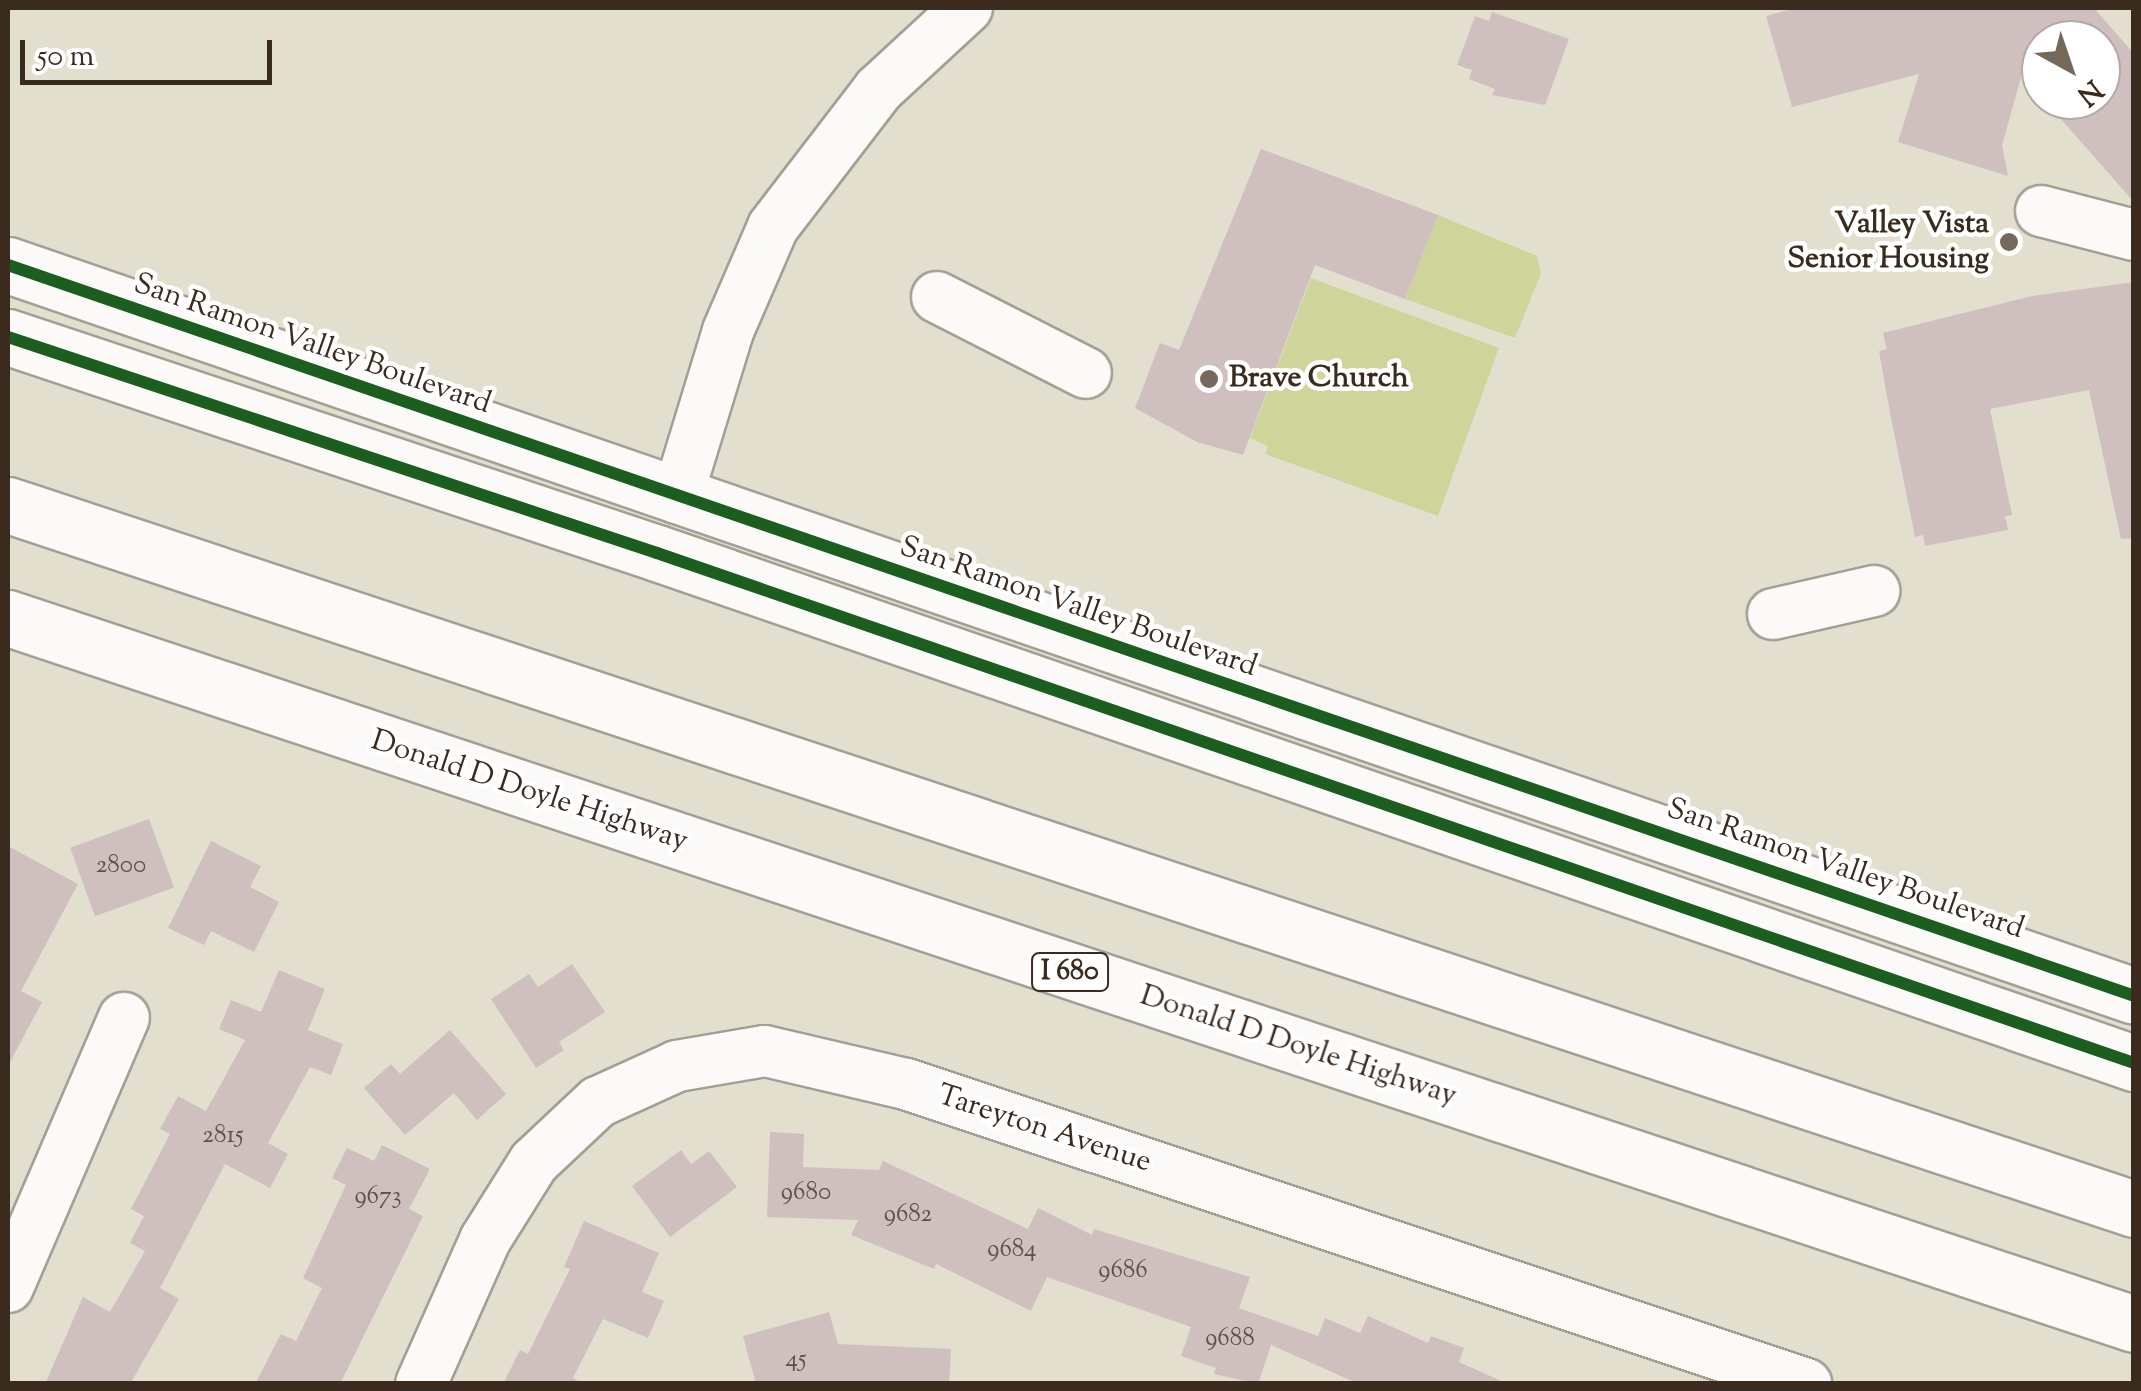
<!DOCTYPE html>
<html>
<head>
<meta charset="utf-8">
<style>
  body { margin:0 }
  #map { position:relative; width:2141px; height:1391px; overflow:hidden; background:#e3dfcf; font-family:"Sorts Mill Goudy",serif }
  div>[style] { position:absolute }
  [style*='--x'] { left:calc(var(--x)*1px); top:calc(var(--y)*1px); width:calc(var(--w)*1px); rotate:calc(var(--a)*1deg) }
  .green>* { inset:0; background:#cfd59a }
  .building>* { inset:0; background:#cfbfbf; transform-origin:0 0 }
  .roads { filter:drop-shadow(2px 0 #a39f94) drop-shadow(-2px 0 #a39f94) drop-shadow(0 2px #a39f94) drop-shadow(0 -2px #a39f94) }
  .minor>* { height:50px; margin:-25px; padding:0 25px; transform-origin:25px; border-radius:25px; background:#fbfaf8 }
  .major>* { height:55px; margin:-27.5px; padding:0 27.5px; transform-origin:27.5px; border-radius:27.5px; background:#fbfaf8 }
  .highway>* { height:55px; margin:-27.5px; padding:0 27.5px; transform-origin:27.5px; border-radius:27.5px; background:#fbfaf8 }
  .cycleway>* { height:12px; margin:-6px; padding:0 6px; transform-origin:6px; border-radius:6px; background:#1b5e20 }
  .dots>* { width:28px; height:28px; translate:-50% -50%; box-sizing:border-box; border:5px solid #fff; border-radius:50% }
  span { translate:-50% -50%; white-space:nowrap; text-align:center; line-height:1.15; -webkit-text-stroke:9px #fff; paint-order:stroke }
  .number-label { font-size:25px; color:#604f46 }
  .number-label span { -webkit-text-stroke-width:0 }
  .shield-label span { padding:2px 8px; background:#fff; border:2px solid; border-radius:8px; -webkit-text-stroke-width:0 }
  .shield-label { font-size:28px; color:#3b2a1e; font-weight:700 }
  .poi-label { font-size:30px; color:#3b2a1e; font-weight:700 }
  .right { translate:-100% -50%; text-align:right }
  .left { translate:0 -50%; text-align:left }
  .street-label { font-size:30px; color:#3b2a1e }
  .frame { position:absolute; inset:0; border:10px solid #3b2a1e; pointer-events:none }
  .north { position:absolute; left:2021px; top:20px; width:100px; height:100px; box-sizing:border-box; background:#fff; border:2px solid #b1aaa5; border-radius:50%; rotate:140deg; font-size:28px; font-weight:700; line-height:40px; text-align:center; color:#3b2a1e }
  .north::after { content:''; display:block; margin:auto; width:35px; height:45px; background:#76695c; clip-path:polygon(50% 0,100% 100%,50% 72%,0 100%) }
  .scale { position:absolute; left:20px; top:40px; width:252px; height:45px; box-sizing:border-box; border:5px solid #3b2a1e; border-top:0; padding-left:12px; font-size:30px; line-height:35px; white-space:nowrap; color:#3b2a1e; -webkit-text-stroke:8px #fff; paint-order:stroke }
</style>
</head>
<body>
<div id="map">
  <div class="green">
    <div style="clip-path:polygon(1438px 215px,1537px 256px,1541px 273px,1515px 338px,1405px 299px)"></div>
    <div style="clip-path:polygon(1311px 278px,1499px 348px,1438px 516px,1265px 454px,1268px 446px,1250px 438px)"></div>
  </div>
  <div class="building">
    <div style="clip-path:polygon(1796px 8px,2094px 8px,2134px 54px,2134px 202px,2044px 100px,2101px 100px,2101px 40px,2041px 40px,2041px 96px,2022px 74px,2002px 145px,2008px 176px,1898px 142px,1919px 74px,1792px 107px,1766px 16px)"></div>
    <div style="clip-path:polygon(1492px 12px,1569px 39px,1545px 105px,1492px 95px,1495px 89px,1469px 79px,1472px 70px,1457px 65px,1475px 16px,1489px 21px)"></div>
    <div style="clip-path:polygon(1261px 149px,1438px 215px,1405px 299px,1315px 265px,1243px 455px,1197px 442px,1135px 408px,1160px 343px,1179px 350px)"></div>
    <div style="clip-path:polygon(2134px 282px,2134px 538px,2121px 539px,2089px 390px,1990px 409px,2012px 515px,2005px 516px,2008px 530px,1925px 546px,1923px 535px,1915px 537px,1890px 413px,1879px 351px,1887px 349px,1883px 333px,2032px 296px)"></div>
    <div style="left:149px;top:819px;width:73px;height:84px;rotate:70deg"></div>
    <div style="clip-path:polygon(211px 841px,261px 866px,250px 887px,279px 902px,254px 952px,211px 931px,204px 945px,168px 928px)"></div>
    <div style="clip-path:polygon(8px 846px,78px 884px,21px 991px,42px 1002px,8px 1066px)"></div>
    <div style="clip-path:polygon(572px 964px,605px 1012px,559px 1042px,564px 1050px,536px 1068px,491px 999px,529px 974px,538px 987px)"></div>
    <div style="clip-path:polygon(279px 970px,325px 989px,308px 1030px,343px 1044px,331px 1075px,310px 1067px,268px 1143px,288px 1154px,270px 1188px,225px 1164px,160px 1288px,179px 1299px,130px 1384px,45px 1384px,83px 1297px,110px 1312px,145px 1251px,130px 1243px,144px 1216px,131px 1209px,170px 1134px,160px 1129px,178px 1096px,206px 1111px,245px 1040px,219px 1029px,231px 1000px,261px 1012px)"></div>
    <div style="clip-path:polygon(450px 1030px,506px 1094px,477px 1120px,454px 1093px,405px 1135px,364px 1088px,391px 1064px,400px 1074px)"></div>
    <div style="clip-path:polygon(770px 1132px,804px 1134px,803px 1167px,879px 1170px,883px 1161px,1028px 1229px,1038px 1208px,1092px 1235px,1094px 1229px,1250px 1277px,1239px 1308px,1318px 1336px,1325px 1318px,1360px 1333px,1368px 1316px,1428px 1343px,1431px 1336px,1464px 1348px,1459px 1362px,1508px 1384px,1359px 1384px,1271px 1345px,1258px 1384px,1214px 1374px,1216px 1368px,1181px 1356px,1191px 1327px,1047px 1277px,1031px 1311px,936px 1264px,934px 1269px,851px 1235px,858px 1220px,767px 1217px)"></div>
    <div style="clip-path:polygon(382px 1145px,430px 1169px,409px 1209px,423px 1216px,340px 1384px,255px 1384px,281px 1334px,296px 1341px,322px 1288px,303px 1278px,346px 1185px,332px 1178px,347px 1148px,374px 1161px)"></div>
    <div style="clip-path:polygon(681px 1150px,691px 1164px,709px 1151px,737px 1187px,670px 1237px,632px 1186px)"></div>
    <div style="clip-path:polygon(584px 1221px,659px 1253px,642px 1292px,664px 1301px,648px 1338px,603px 1319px,573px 1378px,583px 1384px,503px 1384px,520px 1350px,528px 1354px,570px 1269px,564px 1267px)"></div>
    <div style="clip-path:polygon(829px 1312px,838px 1344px,951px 1349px,949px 1384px,756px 1384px,743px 1336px)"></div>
  </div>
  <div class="roads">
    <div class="minor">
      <div style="--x:2041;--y:211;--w:96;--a:14.5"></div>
      <div style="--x:937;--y:297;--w:167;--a:27"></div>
      <div style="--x:677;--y:498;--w:175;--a:-73"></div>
      <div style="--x:728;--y:331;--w:113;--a:-66.6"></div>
      <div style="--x:773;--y:227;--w:173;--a:-52.5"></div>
      <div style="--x:878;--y:90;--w:121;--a:-42.7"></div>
      <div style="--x:1773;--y:614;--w:104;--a:-12.8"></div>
      <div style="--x:8;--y:1287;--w:293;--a:-66.7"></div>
      <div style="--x:421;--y:1384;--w:158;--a:-66"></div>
      <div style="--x:485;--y:1240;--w:92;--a:-57.9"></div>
      <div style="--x:534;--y:1162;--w:88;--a:-43.2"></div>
      <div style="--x:598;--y:1102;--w:87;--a:-24.5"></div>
      <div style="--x:677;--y:1066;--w:89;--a:-9.7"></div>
      <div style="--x:765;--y:1051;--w:145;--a:13.2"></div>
      <div style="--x:906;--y:1084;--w:949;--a:18.43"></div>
    </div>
    <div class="major">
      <div style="--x:8;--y:265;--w:2248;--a:18.97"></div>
      <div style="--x:8;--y:337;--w:684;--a:18.41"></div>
      <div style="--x:657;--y:553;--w:1563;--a:19.05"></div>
    </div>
    <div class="highway">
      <div style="--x:8;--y:505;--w:2240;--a:18.32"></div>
      <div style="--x:8;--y:618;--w:2240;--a:18.37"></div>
    </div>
  </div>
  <div class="cycleway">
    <div style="--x:8;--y:265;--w:2248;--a:18.97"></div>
    <div style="--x:8;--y:337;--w:684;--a:18.41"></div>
    <div style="--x:657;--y:553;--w:1563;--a:19.05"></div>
  </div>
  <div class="dots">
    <div style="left:2009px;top:242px;background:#76695c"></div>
    <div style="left:1209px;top:379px;background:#76695c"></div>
  </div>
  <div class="number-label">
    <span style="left:121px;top:866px">2800</span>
    <span style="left:223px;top:1136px">2815</span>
    <span style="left:806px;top:1193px">9680</span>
    <span style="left:378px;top:1197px">9673</span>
    <span style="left:908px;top:1215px">9682</span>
    <span style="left:1012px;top:1250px">9684</span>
    <span style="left:1123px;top:1271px">9686</span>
    <span style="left:1230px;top:1339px">9688</span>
    <span style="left:796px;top:1360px">45</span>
  </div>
  <div class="shield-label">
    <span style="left:1070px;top:972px">I 680</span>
  </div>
  <div class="poi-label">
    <span class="right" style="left:1989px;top:242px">Valley Vista<br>Senior Housing</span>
    <span class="left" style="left:1229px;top:379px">Brave Church</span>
  </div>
  <div class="street-label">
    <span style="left:312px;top:345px;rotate:19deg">San Ramon Valley Boulevard</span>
    <span style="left:1078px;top:608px;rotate:19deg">San Ramon Valley Boulevard</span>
    <span style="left:529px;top:792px;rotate:18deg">Donald D Doyle Highway</span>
    <span style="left:1845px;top:870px;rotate:19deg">San Ramon Valley Boulevard</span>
    <span style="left:1298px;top:1047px;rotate:18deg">Donald D Doyle Highway</span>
    <span style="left:1044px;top:1130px;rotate:18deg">Tareyton Avenue</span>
  </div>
  <div class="frame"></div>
  <div class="north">N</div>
  <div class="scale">50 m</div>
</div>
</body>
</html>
